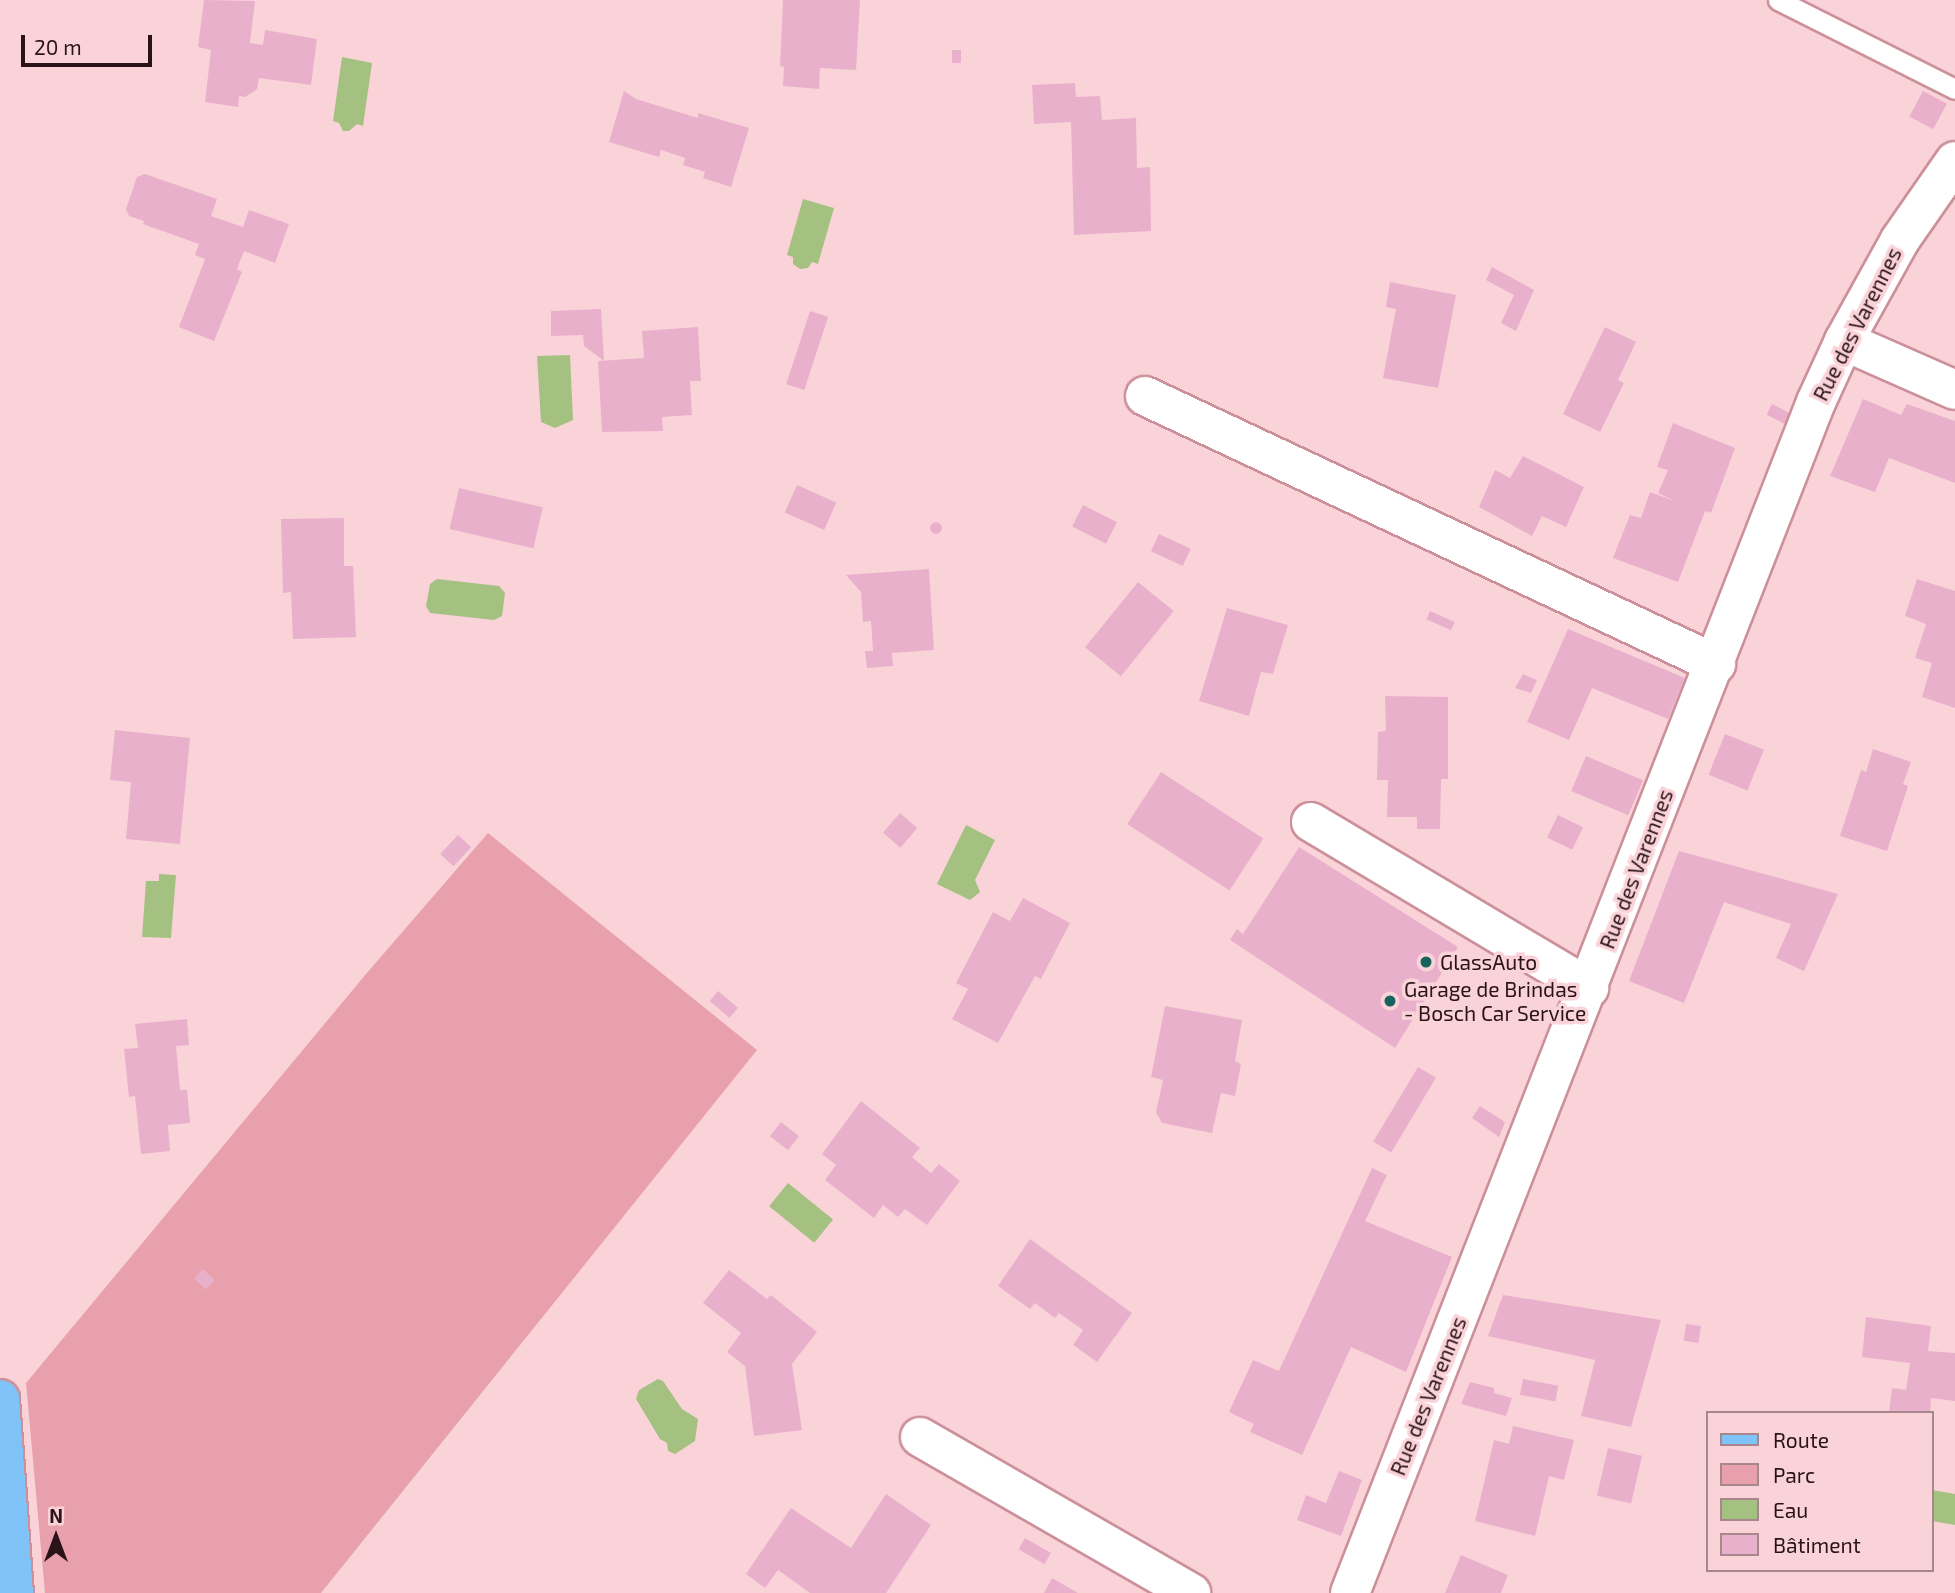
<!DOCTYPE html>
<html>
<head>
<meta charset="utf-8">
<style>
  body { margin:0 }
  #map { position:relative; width:1955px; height:1593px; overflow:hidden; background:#fad3d9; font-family:"Exo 2",sans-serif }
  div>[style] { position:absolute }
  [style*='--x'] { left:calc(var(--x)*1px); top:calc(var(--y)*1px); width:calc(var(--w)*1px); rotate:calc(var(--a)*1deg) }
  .green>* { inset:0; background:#e7a0ac }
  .water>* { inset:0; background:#a5c181; transform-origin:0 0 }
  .building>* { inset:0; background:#e9b0cc; transform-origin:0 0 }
  .round { border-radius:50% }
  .roads { filter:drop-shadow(2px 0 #cc909a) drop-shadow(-2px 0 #cc909a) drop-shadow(0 2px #cc909a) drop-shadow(0 -2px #cc909a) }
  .service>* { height:19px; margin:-9.5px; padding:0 9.5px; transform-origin:9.5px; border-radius:9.5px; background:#fff }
  .minor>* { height:38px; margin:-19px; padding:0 19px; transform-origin:19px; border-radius:19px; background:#fff }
  .primary>* { height:38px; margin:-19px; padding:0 19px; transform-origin:19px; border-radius:19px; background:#7fc3f8 }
  .dots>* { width:19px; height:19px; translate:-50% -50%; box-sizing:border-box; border:4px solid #fad3d9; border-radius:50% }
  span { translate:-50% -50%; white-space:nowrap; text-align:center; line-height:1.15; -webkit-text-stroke:7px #fad3d9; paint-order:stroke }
  .street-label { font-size:21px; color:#2a1318 }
  .poi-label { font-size:21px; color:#2a1318 }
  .left { translate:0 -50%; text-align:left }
  .legend { position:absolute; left:1706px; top:1411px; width:228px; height:161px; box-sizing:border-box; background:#fad3d9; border:2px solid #a7868c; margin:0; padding:9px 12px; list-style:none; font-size:21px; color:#2a1318 }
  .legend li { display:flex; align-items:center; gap:14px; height:35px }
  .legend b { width:35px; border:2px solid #a7868c }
  .north { position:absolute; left:21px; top:1502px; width:70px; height:70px; -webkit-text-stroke:5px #fad3d9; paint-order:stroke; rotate:0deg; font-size:19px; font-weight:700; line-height:28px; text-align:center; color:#2a1318 }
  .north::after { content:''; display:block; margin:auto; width:24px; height:32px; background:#2a1318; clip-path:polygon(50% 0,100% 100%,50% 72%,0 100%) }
  .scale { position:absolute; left:21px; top:35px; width:131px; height:32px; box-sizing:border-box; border:4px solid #2a1318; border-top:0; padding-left:9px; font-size:21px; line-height:24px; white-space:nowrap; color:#2a1318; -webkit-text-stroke:5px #fad3d9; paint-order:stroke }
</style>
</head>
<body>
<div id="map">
  <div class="green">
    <div style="clip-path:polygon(488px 833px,757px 1050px,321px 1593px,45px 1593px,26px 1383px,366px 974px)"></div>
  </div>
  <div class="water">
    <div style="clip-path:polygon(342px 57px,372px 63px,363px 126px,357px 124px,349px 131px,343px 131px,339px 123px,333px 121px)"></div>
    <div style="clip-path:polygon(803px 199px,834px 208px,818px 264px,812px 262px,808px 268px,800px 269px,793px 264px,793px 257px,787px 255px)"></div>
    <div style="clip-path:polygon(570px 355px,573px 420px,555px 428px,541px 422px,537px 356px)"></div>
    <div style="clip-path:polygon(437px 579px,499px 586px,505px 593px,502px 616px,494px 620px,430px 613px,426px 606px,430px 584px)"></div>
    <div style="clip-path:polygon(966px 825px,995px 840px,975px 880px,980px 892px,970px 900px,937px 884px)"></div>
    <div style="clip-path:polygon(159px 874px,176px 875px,171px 938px,142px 937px,146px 881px,159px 881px)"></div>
    <div style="left:788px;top:1183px;width:58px;height:30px;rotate:39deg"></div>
    <div style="clip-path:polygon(658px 1379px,663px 1381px,682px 1409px,698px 1419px,695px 1441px,675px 1454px,668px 1451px,667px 1443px,660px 1439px,636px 1399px,639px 1390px)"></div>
    <div style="clip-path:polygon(1932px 1490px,1955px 1494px,1955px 1525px,1932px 1521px)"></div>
  </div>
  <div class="building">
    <div style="clip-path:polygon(204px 0,255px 1px,250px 43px,263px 45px,265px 30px,317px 39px,311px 85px,259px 78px,257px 89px,245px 97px,239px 96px,238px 107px,205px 102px,211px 50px,198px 47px)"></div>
    <div style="clip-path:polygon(783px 0,860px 0,856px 70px,820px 68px,819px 89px,783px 86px,784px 67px,780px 66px)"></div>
    <div style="left:952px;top:50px;width:9px;height:13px"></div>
    <div style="clip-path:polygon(1075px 83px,1076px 97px,1100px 96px,1102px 120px,1136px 118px,1137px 168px,1150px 167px,1151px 231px,1074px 235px,1071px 122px,1034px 124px,1032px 85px)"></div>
    <div style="clip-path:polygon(624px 91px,636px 99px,698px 118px,698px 113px,749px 128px,731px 187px,703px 178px,705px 172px,683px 165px,685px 158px,661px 150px,659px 157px,609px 142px)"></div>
    <div style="left:1923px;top:91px;width:27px;height:29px;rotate:28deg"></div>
    <div style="clip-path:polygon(145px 174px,217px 199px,211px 216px,243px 227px,249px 210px,289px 224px,275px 263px,244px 251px,237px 269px,242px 272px,214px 341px,179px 327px,205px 259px,195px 255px,199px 244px,143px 224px,144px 221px,129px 216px,126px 209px,137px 177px)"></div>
    <div style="clip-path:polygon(1492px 267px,1534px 290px,1516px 331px,1501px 323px,1514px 295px,1486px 280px)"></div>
    <div style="clip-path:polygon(1390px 282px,1456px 295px,1438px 388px,1383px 378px,1396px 309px,1386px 307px)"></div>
    <div style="clip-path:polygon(601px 309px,604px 361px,584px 346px,583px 335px,551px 336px,551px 311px)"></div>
    <div style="left:810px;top:311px;width:19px;height:77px;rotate:18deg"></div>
    <div style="clip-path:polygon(698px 327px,701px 381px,690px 381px,692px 415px,662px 417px,663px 431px,602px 432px,598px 361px,644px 358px,642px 331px)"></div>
    <div style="clip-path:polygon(1605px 327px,1636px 342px,1618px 380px,1624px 383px,1600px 432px,1563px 414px)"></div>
    <div style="clip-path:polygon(1863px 399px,1901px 415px,1907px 404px,1955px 421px,1955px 483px,1889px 458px,1875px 492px,1830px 476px)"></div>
    <div style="left:1772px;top:404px;width:22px;height:12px;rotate:27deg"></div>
    <div style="clip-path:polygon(1673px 423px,1735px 448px,1711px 513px,1705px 511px,1678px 582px,1613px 558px,1630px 515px,1641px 518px,1650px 492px,1675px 501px,1658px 493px,1668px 470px,1657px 467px)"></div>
    <div style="clip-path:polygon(1523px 456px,1584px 487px,1566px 527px,1542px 516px,1532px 536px,1479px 507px,1495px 470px,1510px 478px)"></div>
    <div style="left:797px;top:485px;width:43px;height:30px;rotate:24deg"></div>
    <div style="left:459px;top:488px;width:86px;height:42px;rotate:13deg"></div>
    <div style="left:1083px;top:505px;width:38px;height:24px;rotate:27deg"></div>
    <div style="clip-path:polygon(344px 518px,344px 566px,353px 566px,356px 637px,293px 639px,291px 592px,283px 593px,281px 519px)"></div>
    <div class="round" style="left:930px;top:522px;width:12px;height:12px"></div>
    <div style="left:1159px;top:534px;width:35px;height:19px;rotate:25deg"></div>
    <div style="clip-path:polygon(929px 569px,934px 650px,892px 653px,893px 666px,867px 668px,865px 651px,873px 651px,871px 621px,863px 622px,861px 592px,846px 575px)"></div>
    <div style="clip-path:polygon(1917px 579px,1955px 591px,1955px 708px,1922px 697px,1932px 663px,1915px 658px,1926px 624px,1905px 616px)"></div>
    <div style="left:1138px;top:582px;width:46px;height:84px;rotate:39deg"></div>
    <div style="clip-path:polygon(1227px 608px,1288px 625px,1273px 674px,1261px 672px,1249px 716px,1199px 701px)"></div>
    <div style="left:1430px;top:611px;width:27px;height:9px;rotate:24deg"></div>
    <div style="clip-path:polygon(1568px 629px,1685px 678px,1668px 719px,1592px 688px,1569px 740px,1527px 722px)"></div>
    <div style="clip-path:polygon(1523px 674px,1537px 680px,1531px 693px,1515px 688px)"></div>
    <div style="clip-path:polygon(1385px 696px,1448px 697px,1448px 779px,1441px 779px,1440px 829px,1417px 829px,1417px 817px,1387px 817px,1388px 780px,1377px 780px,1378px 732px,1386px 731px)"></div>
    <div style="clip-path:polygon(115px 730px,190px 738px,180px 844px,126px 839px,131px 782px,110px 780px)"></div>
    <div style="left:1725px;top:734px;width:42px;height:44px;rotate:22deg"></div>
    <div style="clip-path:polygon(1873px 749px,1911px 762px,1903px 784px,1908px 786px,1887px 851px,1840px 836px,1861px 770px,1866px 772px)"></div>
    <div style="left:1586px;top:756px;width:62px;height:38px;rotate:23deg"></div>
    <div style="left:1161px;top:772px;width:122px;height:62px;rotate:33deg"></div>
    <div style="left:900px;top:813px;width:23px;height:26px;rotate:41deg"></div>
    <div style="left:1558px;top:815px;width:28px;height:25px;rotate:26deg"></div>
    <div style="left:458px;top:835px;width:18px;height:26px;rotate:43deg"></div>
    <div style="clip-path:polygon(1299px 847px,1458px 947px,1395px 1048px,1230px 940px,1237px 929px,1243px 934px)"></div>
    <div style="clip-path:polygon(1679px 851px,1838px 894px,1804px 971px,1776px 958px,1791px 924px,1724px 902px,1684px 1003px,1629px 981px)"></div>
    <div style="clip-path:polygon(1023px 898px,1070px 923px,1041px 979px,1035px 976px,998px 1043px,952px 1019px,968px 989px,956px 983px,993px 912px,1010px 921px)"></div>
    <div style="left:718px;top:991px;width:26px;height:13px;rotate:40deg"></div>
    <div style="clip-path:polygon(1165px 1006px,1242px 1020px,1235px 1061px,1241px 1064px,1235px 1096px,1221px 1093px,1212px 1133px,1162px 1123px,1156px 1112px,1163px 1080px,1151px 1077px)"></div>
    <div style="clip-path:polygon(187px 1019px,189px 1045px,176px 1046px,180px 1090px,187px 1090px,190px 1123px,168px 1125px,170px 1151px,141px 1154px,135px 1096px,129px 1097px,124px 1049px,138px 1048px,135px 1024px)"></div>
    <div style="left:1418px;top:1067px;width:21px;height:87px;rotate:31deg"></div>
    <div style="clip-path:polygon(861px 1101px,920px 1148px,912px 1157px,931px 1173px,939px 1164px,960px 1181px,927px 1225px,905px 1209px,898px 1217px,883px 1205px,874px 1218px,825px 1180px,836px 1165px,822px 1154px)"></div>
    <div style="clip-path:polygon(1480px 1106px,1505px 1122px,1499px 1137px,1472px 1118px)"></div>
    <div style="left:781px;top:1122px;width:23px;height:18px;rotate:38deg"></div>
    <div style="clip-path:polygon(1372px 1168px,1387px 1175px,1365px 1221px,1452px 1257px,1406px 1372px,1351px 1347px,1302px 1455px,1250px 1432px,1254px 1424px,1229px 1412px,1253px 1360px,1279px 1371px)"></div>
    <div style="clip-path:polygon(1030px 1239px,1132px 1313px,1097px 1362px,1073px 1345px,1083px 1330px,1059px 1313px,1055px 1318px,1035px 1303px,1030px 1309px,998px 1286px)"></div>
    <div style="left:203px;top:1269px;width:16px;height:13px;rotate:43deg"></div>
    <div style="clip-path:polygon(729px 1270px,767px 1299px,771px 1295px,817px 1332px,792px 1364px,802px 1430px,754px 1436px,745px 1366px,727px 1352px,741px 1333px,703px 1303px)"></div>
    <div style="clip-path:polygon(1503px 1295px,1661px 1320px,1631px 1427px,1581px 1416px,1595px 1360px,1488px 1336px)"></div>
    <div style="clip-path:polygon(1866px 1317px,1931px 1326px,1928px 1351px,1955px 1353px,1955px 1401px,1931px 1398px,1930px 1413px,1889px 1413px,1892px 1388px,1906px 1390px,1910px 1363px,1862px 1357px)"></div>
    <div style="left:1686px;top:1324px;width:15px;height:17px;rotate:8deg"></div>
    <div style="left:1523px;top:1379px;width:36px;height:16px;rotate:11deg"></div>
    <div style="clip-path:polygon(1470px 1382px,1494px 1388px,1494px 1393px,1512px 1398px,1506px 1416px,1461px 1404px)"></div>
    <div style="clip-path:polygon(1513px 1426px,1574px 1440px,1564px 1480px,1549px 1476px,1535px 1536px,1475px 1521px,1494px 1440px,1509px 1444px)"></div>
    <div style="left:1608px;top:1448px;width:35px;height:49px;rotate:13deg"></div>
    <div style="clip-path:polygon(1339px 1471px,1362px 1480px,1341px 1536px,1297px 1520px,1306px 1495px,1326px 1503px)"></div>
    <div style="clip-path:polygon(886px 1494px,931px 1525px,886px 1593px,810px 1593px,778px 1570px,765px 1588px,746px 1574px,791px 1508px,851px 1548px)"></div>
    <div style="left:1025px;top:1538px;width:30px;height:13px;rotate:30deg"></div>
    <div style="clip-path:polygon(1461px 1555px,1508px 1575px,1501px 1593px,1445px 1593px)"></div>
    <div style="clip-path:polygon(1052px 1578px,1078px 1593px,1044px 1593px)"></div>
  </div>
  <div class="roads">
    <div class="service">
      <div style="--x:1778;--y:0;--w:198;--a:26.7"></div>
    </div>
    <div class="minor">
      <div style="--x:1844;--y:341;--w:121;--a:23.8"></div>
      <div style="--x:1145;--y:396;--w:631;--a:25.14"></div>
      <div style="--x:1311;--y:822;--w:324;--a:30.8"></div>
      <div style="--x:920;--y:1437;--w:313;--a:29.9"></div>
      <div style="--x:1350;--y:1593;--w:1279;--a:-68.63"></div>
      <div style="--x:1816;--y:402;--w:67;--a:-65.3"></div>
      <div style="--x:1844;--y:341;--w:115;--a:-61"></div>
      <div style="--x:1900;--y:240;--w:96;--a:-55.2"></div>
    </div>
    <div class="primary">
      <div style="--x:0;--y:1399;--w:195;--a:85.9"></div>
    </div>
  </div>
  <div class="dots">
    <div style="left:1426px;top:962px;background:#17645f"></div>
    <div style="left:1390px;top:1001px;background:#17645f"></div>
  </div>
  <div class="street-label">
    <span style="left:1857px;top:324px;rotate:-63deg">Rue des Varennes</span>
    <span style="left:1636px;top:869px;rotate:-69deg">Rue des Varennes</span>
    <span style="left:1428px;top:1396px;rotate:-68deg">Rue des Varennes</span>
  </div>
  <div class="poi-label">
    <span class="left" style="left:1440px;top:962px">GlassAuto</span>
    <span class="left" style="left:1404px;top:1001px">Garage de Brindas<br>- Bosch Car Service</span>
  </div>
  <ul class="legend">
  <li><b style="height:9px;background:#7fc3f8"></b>Route</li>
  <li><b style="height:19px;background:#e7a0ac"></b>Parc</li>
  <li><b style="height:19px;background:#a5c181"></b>Eau</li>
  <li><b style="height:19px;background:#e9b0cc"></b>Bâtiment</li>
  </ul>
  <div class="north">N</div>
  <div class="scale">20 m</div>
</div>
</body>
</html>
